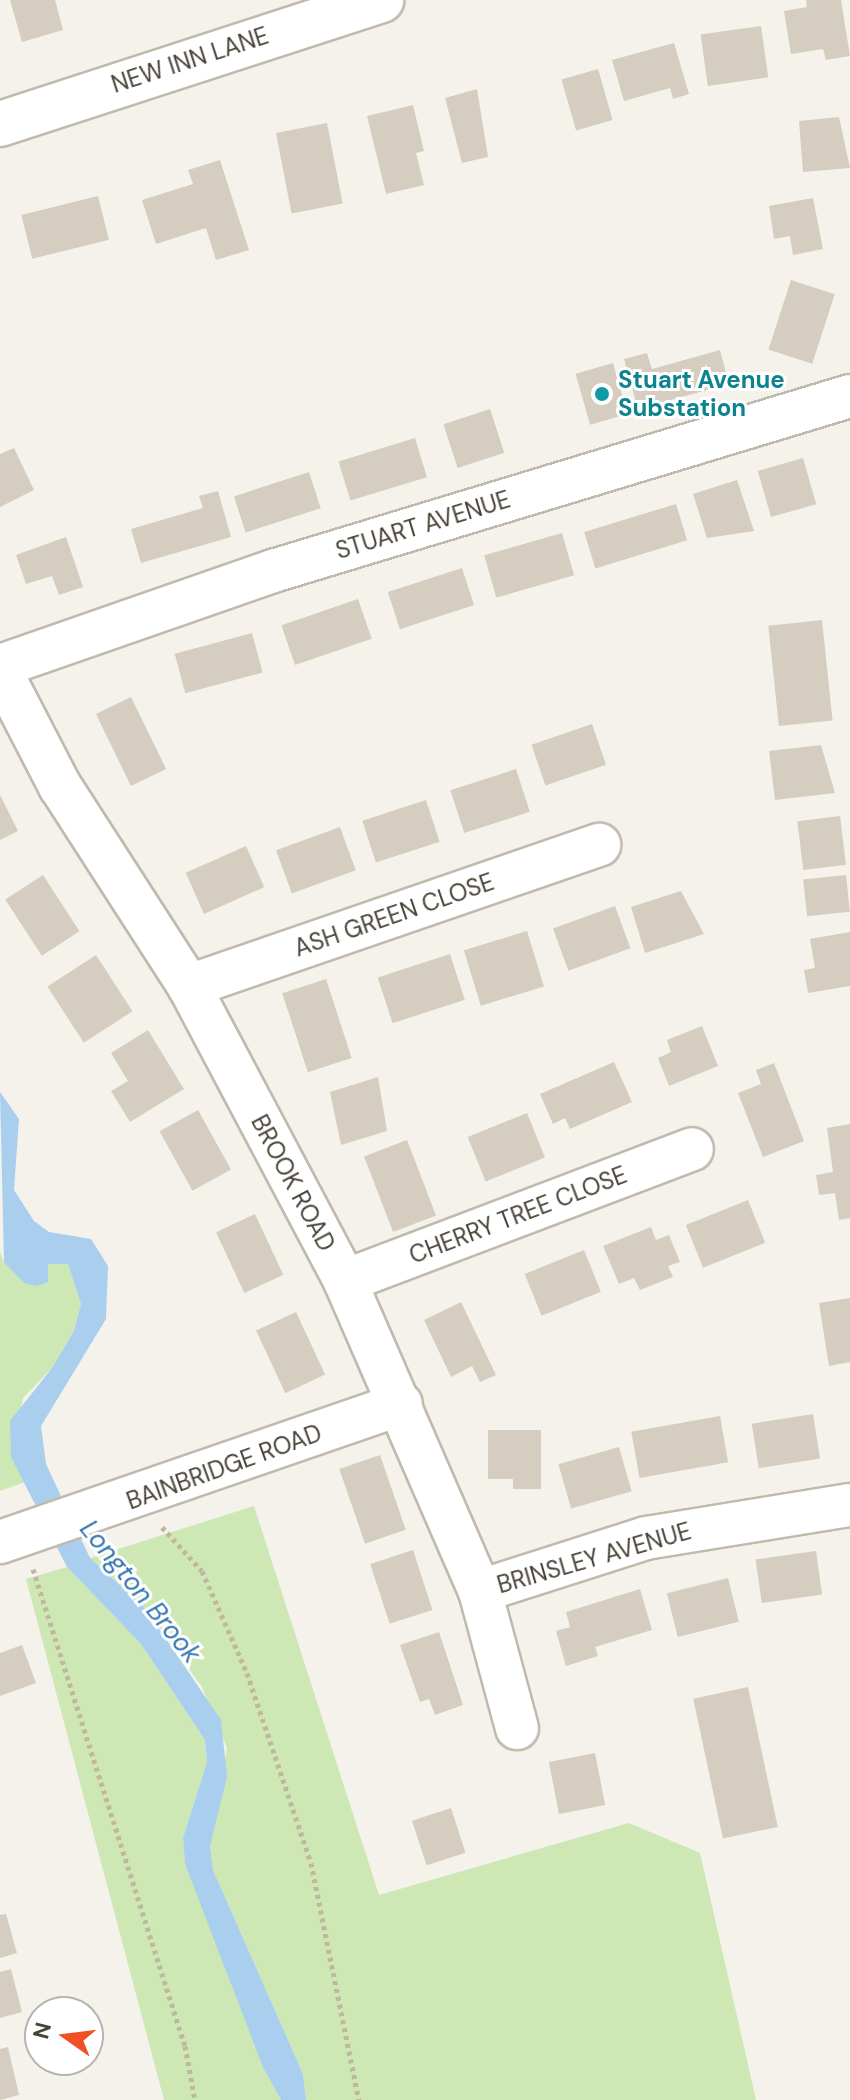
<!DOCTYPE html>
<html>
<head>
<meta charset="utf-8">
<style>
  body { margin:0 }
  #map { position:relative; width:850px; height:2100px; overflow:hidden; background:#f4f2ea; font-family:"DM Sans",sans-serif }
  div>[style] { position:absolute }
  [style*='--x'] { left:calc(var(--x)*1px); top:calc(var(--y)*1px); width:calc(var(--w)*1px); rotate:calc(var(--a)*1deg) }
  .green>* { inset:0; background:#cde7b5 }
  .water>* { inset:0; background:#a9ceee }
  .building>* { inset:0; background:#d5cec0; transform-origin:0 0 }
  .path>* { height:5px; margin-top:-2.5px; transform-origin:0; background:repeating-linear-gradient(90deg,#c1b79e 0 4px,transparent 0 8px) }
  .roads { filter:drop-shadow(2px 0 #c0baad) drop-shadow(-2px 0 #c0baad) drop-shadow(0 2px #c0baad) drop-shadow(0 -2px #c0baad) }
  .minor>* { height:42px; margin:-21px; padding:0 21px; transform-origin:21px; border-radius:21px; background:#fff }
  .tertiary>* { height:44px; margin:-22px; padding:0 22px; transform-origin:22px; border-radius:22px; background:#fff }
  .dots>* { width:22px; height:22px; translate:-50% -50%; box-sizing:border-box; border:4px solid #fff; border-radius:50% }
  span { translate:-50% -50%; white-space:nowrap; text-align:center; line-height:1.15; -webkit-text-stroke:6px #fff; paint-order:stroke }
  .street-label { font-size:24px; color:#484338 }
  .culture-label { font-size:24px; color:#0d838f; font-weight:700 }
  .left { translate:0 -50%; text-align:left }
  .water-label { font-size:26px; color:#3575b0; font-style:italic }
  .north { position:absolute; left:24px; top:1996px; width:80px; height:80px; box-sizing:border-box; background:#fff; border:2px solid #b6b4af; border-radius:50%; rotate:284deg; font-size:22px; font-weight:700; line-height:32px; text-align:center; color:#484338 }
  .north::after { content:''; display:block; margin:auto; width:28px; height:36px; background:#f14f24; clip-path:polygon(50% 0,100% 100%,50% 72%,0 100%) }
</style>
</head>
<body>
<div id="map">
  <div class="green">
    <div style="clip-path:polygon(0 1252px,4px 1262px,68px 1264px,81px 1304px,74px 1331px,52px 1368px,23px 1398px,11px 1457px,25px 1482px,0 1491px)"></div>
    <div style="clip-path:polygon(254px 1506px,379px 1895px,629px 1823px,700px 1853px,756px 2100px,306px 2100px,303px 2074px,213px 1870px,210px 1846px,227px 1748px,202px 1687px,145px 1608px,90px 1558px)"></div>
    <div style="clip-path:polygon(67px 1567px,141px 1644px,205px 1740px,207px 1762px,183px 1838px,185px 1864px,281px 2100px,164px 2100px,26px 1579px)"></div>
  </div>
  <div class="water">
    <div style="clip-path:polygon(0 1092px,19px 1119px,14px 1190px,34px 1221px,49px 1232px,91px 1239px,108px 1266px,106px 1319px,41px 1426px,46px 1464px,90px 1558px,145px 1608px,221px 1720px,227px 1777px,210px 1846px,213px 1870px,303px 2074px,306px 2100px,281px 2100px,263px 2067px,185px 1864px,183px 1838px,207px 1762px,205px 1740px,141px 1644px,67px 1567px,11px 1457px,10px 1421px,52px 1368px,74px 1331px,81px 1304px,68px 1264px,48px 1264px,48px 1282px,37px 1286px,24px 1283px,4px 1262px)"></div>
  </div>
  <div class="building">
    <div style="clip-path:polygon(10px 0,55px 0,63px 30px,22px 42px)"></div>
    <div style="clip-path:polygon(806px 0,841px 0,850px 56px,826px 60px,823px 49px,791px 54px,784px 11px,807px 7px)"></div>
    <div style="left:761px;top:26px;width:52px;height:61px;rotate:82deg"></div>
    <div style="clip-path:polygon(674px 43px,689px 94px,673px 99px,670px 88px,624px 101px,612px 60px)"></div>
    <div style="left:598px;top:69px;width:53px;height:38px;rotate:74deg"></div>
    <div style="clip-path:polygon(477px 89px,488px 157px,462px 163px,445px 98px)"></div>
    <div style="clip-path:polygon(413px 105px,424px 151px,416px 153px,424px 185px,386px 194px,367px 116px)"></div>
    <div style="clip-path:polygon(839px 117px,850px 168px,803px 172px,799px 121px)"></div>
    <div style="left:327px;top:123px;width:82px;height:52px;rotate:79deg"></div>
    <div style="clip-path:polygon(220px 160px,249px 250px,216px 260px,206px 228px,156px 244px,142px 200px,193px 184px,188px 170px)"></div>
    <div style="left:98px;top:196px;width:45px;height:79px;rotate:76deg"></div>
    <div style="clip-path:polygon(813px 198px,823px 249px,793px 255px,790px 236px,774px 239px,769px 206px)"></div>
    <div style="left:791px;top:280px;width:46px;height:73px;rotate:18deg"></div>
    <div style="clip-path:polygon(720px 350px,729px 384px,638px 409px,624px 359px,647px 353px,652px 369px)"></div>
    <div style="left:613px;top:363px;width:53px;height:39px;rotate:74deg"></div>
    <div style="left:490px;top:409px;width:46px;height:49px;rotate:72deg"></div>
    <div style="left:415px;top:438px;width:41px;height:80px;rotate:73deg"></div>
    <div style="clip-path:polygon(14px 448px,34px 490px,0 507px,0 454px)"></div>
    <div style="left:803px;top:458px;width:48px;height:47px;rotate:74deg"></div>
    <div style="left:309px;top:472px;width:38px;height:79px;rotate:72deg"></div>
    <div style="clip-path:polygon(737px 480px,754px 531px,707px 538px,693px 494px)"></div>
    <div style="clip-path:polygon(218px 491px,231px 537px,141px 563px,131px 529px,203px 508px,199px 496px)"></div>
    <div style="left:676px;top:504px;width:38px;height:96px;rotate:73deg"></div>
    <div style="left:562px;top:533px;width:44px;height:81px;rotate:74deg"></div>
    <div style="clip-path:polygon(66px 537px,83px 587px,59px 595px,52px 576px,26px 584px,16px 555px)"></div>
    <div style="left:462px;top:568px;width:39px;height:78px;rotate:72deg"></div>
    <div style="left:358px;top:599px;width:42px;height:81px;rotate:71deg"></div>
    <div style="left:822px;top:620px;width:101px;height:54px;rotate:84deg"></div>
    <div style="left:252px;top:633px;width:41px;height:80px;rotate:75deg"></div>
    <div style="left:131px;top:697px;width:80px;height:39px;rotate:64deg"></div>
    <div style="left:592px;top:724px;width:43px;height:64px;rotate:71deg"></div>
    <div style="clip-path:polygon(821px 745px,835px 793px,775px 800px,769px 751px)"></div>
    <div style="left:516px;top:769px;width:45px;height:69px;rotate:72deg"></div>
    <div style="clip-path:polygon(0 795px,18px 831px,0 840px)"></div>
    <div style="left:426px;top:800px;width:44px;height:67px;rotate:72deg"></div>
    <div style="left:840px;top:816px;width:49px;height:43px;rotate:83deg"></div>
    <div style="left:340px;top:827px;width:46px;height:68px;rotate:70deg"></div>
    <div style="left:246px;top:846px;width:45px;height:66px;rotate:66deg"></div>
    <div style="left:43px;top:875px;width:67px;height:45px;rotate:57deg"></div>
    <div style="left:846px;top:875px;width:37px;height:43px;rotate:84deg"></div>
    <div style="clip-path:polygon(681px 891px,704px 934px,645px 953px,631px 907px)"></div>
    <div style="left:615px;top:906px;width:45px;height:66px;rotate:70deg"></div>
    <div style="left:527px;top:931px;width:58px;height:66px;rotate:73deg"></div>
    <div style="clip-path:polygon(850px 932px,850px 986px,808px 993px,804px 970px,815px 968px,810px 939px)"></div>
    <div style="left:450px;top:954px;width:48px;height:76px;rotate:72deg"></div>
    <div style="left:96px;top:955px;width:67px;height:58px;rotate:57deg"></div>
    <div style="left:326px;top:979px;width:83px;height:46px;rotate:72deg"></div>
    <div style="clip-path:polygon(702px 1026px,718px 1066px,669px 1086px,658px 1058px,671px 1052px,667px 1040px)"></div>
    <div style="clip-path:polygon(148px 1030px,184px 1089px,130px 1122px,111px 1091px,128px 1081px,111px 1053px)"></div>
    <div style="clip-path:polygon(614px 1062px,632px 1102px,570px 1129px,565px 1118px,553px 1124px,540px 1094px)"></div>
    <div style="clip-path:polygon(774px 1063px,804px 1141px,763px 1157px,738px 1093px,761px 1084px,756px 1070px)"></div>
    <div style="clip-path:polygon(378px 1077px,387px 1131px,341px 1145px,330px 1092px)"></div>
    <div style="left:198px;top:1110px;width:68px;height:44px;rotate:61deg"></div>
    <div style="left:527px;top:1113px;width:48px;height:64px;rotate:68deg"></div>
    <div style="clip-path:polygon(850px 1124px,850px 1218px,839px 1220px,835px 1193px,819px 1195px,816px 1175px,833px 1172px,827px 1128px)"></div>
    <div style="left:407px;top:1140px;width:81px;height:46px;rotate:69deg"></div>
    <div style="left:748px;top:1200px;width:46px;height:67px;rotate:68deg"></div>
    <div style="left:255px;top:1214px;width:67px;height:43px;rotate:65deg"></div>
    <div style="clip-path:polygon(651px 1227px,656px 1240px,669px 1235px,680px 1262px,668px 1266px,673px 1277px,640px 1290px,634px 1278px,619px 1284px,603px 1246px)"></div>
    <div style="left:584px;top:1250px;width:45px;height:64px;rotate:68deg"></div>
    <div style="clip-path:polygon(850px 1298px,850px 1362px,829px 1366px,819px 1303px)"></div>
    <div style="clip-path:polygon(461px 1302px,496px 1375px,480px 1382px,472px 1366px,451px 1377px,424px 1320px)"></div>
    <div style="left:296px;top:1312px;width:69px;height:44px;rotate:65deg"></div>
    <div style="left:813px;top:1414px;width:45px;height:62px;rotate:81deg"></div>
    <div style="left:720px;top:1416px;width:47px;height:90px;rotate:80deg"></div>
    <div style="clip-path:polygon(488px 1430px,541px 1430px,541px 1489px,513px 1489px,513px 1479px,488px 1479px)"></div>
    <div style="left:619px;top:1447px;width:46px;height:63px;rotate:74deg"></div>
    <div style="left:380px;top:1455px;width:79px;height:43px;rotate:71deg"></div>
    <div style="left:413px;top:1550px;width:63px;height:45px;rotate:72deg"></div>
    <div style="left:816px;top:1551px;width:44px;height:61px;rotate:82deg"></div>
    <div style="left:728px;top:1578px;width:45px;height:63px;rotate:76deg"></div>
    <div style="clip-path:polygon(640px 1589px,652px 1630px,595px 1647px,598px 1656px,566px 1666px,556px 1631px,570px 1627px,566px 1612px)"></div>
    <div style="clip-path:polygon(439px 1632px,463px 1705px,435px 1715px,429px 1699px,420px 1702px,400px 1645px)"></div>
    <div style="clip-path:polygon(22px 1645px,36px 1683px,0 1696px,0 1653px)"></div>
    <div style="left:748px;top:1687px;width:143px;height:56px;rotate:78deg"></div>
    <div style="left:595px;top:1753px;width:53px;height:47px;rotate:79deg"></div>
    <div style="left:451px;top:1808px;width:47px;height:41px;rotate:72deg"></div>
    <div style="clip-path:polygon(6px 1914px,17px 1953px,0 1958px,0 1915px)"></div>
    <div style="clip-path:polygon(11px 1969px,22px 2012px,0 2018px,0 1972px)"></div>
    <div style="clip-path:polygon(8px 2047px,19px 2095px,0 2100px,0 2049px)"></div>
  </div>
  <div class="path">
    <div style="--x:162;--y:1527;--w:59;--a:47.7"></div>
    <div style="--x:202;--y:1571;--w:111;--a:66.2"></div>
    <div style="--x:247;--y:1673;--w:200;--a:71.4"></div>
    <div style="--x:311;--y:1863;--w:242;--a:78.6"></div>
    <div style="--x:33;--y:1569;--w:501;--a:72.33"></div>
    <div style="--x:185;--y:2046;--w:55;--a:79.5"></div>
  </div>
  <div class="roads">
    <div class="minor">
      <div style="--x:0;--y:666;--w:289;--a:-19.2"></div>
      <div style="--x:273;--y:571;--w:603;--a:-16.87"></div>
      <div style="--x:0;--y:670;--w:131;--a:62.7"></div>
      <div style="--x:60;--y:786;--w:238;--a:57.2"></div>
      <div style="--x:189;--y:986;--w:334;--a:62.1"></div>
      <div style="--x:345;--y:1281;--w:338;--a:66.5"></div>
      <div style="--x:480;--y:1591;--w:142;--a:74.9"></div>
      <div style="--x:189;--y:986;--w:434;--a:-19"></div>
      <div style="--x:345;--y:1281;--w:371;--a:-20.8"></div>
      <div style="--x:0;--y:1542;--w:424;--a:-19"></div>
      <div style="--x:480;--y:1591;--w:174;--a:-17.7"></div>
      <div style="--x:646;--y:1538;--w:207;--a:-9.2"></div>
    </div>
    <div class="tertiary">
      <div style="--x:0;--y:124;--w:401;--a:-18"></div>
    </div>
  </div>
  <div class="dots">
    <div style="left:602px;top:394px;background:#0f9aa8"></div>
  </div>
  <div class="street-label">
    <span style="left:190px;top:60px;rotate:-18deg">NEW INN LANE</span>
    <span style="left:423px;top:525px;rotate:-17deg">STUART AVENUE</span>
    <span style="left:394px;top:915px;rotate:-19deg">ASH GREEN CLOSE</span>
    <span style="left:293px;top:1183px;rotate:62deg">BROOK ROAD</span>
    <span style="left:518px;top:1215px;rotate:-21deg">CHERRY TREE CLOSE</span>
    <span style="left:224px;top:1467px;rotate:-20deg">BAINBRIDGE ROAD</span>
    <span style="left:594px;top:1558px;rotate:-16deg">BRINSLEY AVENUE</span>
  </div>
  <div class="culture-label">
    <span class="left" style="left:618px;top:394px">Stuart Avenue<br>Substation</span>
  </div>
  <div class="water-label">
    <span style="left:140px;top:1592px;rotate:51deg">Longton Brook</span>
  </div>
  <div class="north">N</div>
</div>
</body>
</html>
